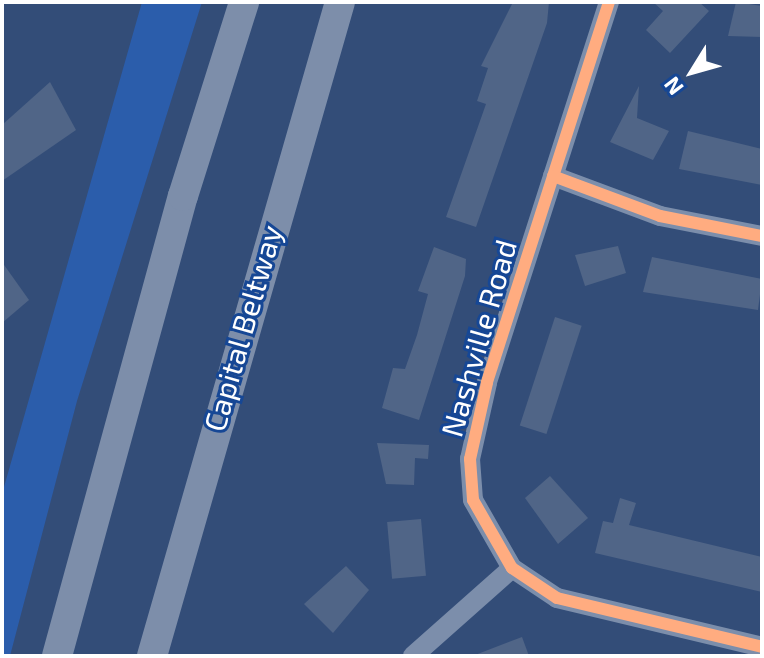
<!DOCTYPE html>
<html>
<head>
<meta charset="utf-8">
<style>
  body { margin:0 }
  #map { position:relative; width:764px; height:658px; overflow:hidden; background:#334d78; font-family:"Exo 2",sans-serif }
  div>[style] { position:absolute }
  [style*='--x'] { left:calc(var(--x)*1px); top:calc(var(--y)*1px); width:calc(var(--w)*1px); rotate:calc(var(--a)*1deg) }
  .green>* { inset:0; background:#2b5dab }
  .building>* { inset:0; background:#506587; transform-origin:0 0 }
  .minor>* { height:20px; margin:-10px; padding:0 10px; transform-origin:10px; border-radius:10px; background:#7c8eab }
  .highway>* { height:30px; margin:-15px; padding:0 15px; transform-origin:15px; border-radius:15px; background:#7d8eaa }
  .cycleway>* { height:12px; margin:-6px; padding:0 6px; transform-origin:6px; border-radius:6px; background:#ffac80 }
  span { translate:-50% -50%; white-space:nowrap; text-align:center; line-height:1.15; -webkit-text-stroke:6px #164795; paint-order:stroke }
  .street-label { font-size:30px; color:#fff }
  .frame { position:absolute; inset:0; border:4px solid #fff; pointer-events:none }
  .north { position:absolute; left:652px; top:32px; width:80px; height:80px; -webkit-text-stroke:6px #164795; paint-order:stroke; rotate:233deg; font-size:22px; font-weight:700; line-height:32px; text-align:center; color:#fff }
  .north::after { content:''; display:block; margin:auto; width:28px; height:36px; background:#fff; clip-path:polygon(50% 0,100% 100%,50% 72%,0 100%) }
</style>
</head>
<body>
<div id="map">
  <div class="green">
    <div style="clip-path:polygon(142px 2px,202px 2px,77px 401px,10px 656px,2px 656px,2px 494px)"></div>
  </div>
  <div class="building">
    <div style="clip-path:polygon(513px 2px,549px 2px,547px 23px,476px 227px,446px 217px,486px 104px,477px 101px,488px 68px,481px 66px)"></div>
    <div style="clip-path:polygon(653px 2px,699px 2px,709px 11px,670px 53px,646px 30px,663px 11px)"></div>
    <div style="clip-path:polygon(736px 2px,762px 6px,762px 37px,728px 36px)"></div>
    <div style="clip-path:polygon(50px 82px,76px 130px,2px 181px,2px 125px)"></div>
    <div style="clip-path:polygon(639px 86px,637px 118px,669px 131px,653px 160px,610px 142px)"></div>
    <div style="clip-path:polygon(688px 131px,762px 149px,762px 185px,679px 169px)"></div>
    <div style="clip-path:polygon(618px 246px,626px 273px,585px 286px,575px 255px)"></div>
    <div style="clip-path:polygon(434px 247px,466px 259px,465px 276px,419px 420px,382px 408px,393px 368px,405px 369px,417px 335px,428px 294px,418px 291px)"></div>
    <div style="clip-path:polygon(652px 257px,762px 279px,758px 310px,643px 292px)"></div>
    <div style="clip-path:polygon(2px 262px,29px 300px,2px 323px)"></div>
    <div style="left:555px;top:317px;width:28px;height:114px;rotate:18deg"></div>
    <div style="clip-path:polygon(377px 443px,429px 445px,428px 459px,415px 458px,414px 485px,386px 484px)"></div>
    <div style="clip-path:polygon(550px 476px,588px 518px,558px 544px,525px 498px)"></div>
    <div style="clip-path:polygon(620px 498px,636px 503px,629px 525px,762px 557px,762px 592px,595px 553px,603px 521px,613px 523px)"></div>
    <div style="left:421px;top:519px;width:57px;height:34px;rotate:85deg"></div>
    <div style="clip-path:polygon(346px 566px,369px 590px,333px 633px,304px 604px)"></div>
    <div style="clip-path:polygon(522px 637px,529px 656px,475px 656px,475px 655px)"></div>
  </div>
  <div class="minor">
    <div style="--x:609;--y:2;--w:400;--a:107.8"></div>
    <div style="--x:487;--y:383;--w:78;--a:102.6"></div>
    <div style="--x:470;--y:459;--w:41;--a:85.8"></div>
    <div style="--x:473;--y:500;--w:78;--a:60.2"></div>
    <div style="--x:512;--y:568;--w:54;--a:33.7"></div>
    <div style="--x:557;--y:598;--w:211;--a:13.4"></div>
    <div style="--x:553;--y:176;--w:114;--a:20.5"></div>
    <div style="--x:660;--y:216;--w:104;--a:11.1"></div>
    <div style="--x:413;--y:656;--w:132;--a:-41.6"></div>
  </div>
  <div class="highway">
    <div style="--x:57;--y:656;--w:477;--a:-74.7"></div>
    <div style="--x:183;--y:196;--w:203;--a:-72.5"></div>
    <div style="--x:152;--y:656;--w:680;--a:-73.96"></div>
  </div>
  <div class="cycleway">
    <div style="--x:609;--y:2;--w:400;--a:107.8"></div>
    <div style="--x:487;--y:383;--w:78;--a:102.6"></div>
    <div style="--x:470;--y:459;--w:41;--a:85.8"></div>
    <div style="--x:473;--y:500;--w:78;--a:60.2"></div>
    <div style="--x:512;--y:568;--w:54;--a:33.7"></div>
    <div style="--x:557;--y:598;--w:211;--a:13.4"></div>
    <div style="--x:553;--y:176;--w:114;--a:20.5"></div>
    <div style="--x:660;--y:216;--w:104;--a:11.1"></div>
  </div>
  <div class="street-label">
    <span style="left:242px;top:328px;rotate:-74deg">Capital Beltway</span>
    <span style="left:478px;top:338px;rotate:-74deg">Nashville Road</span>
  </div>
  <div class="frame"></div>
  <div class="north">N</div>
</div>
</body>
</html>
